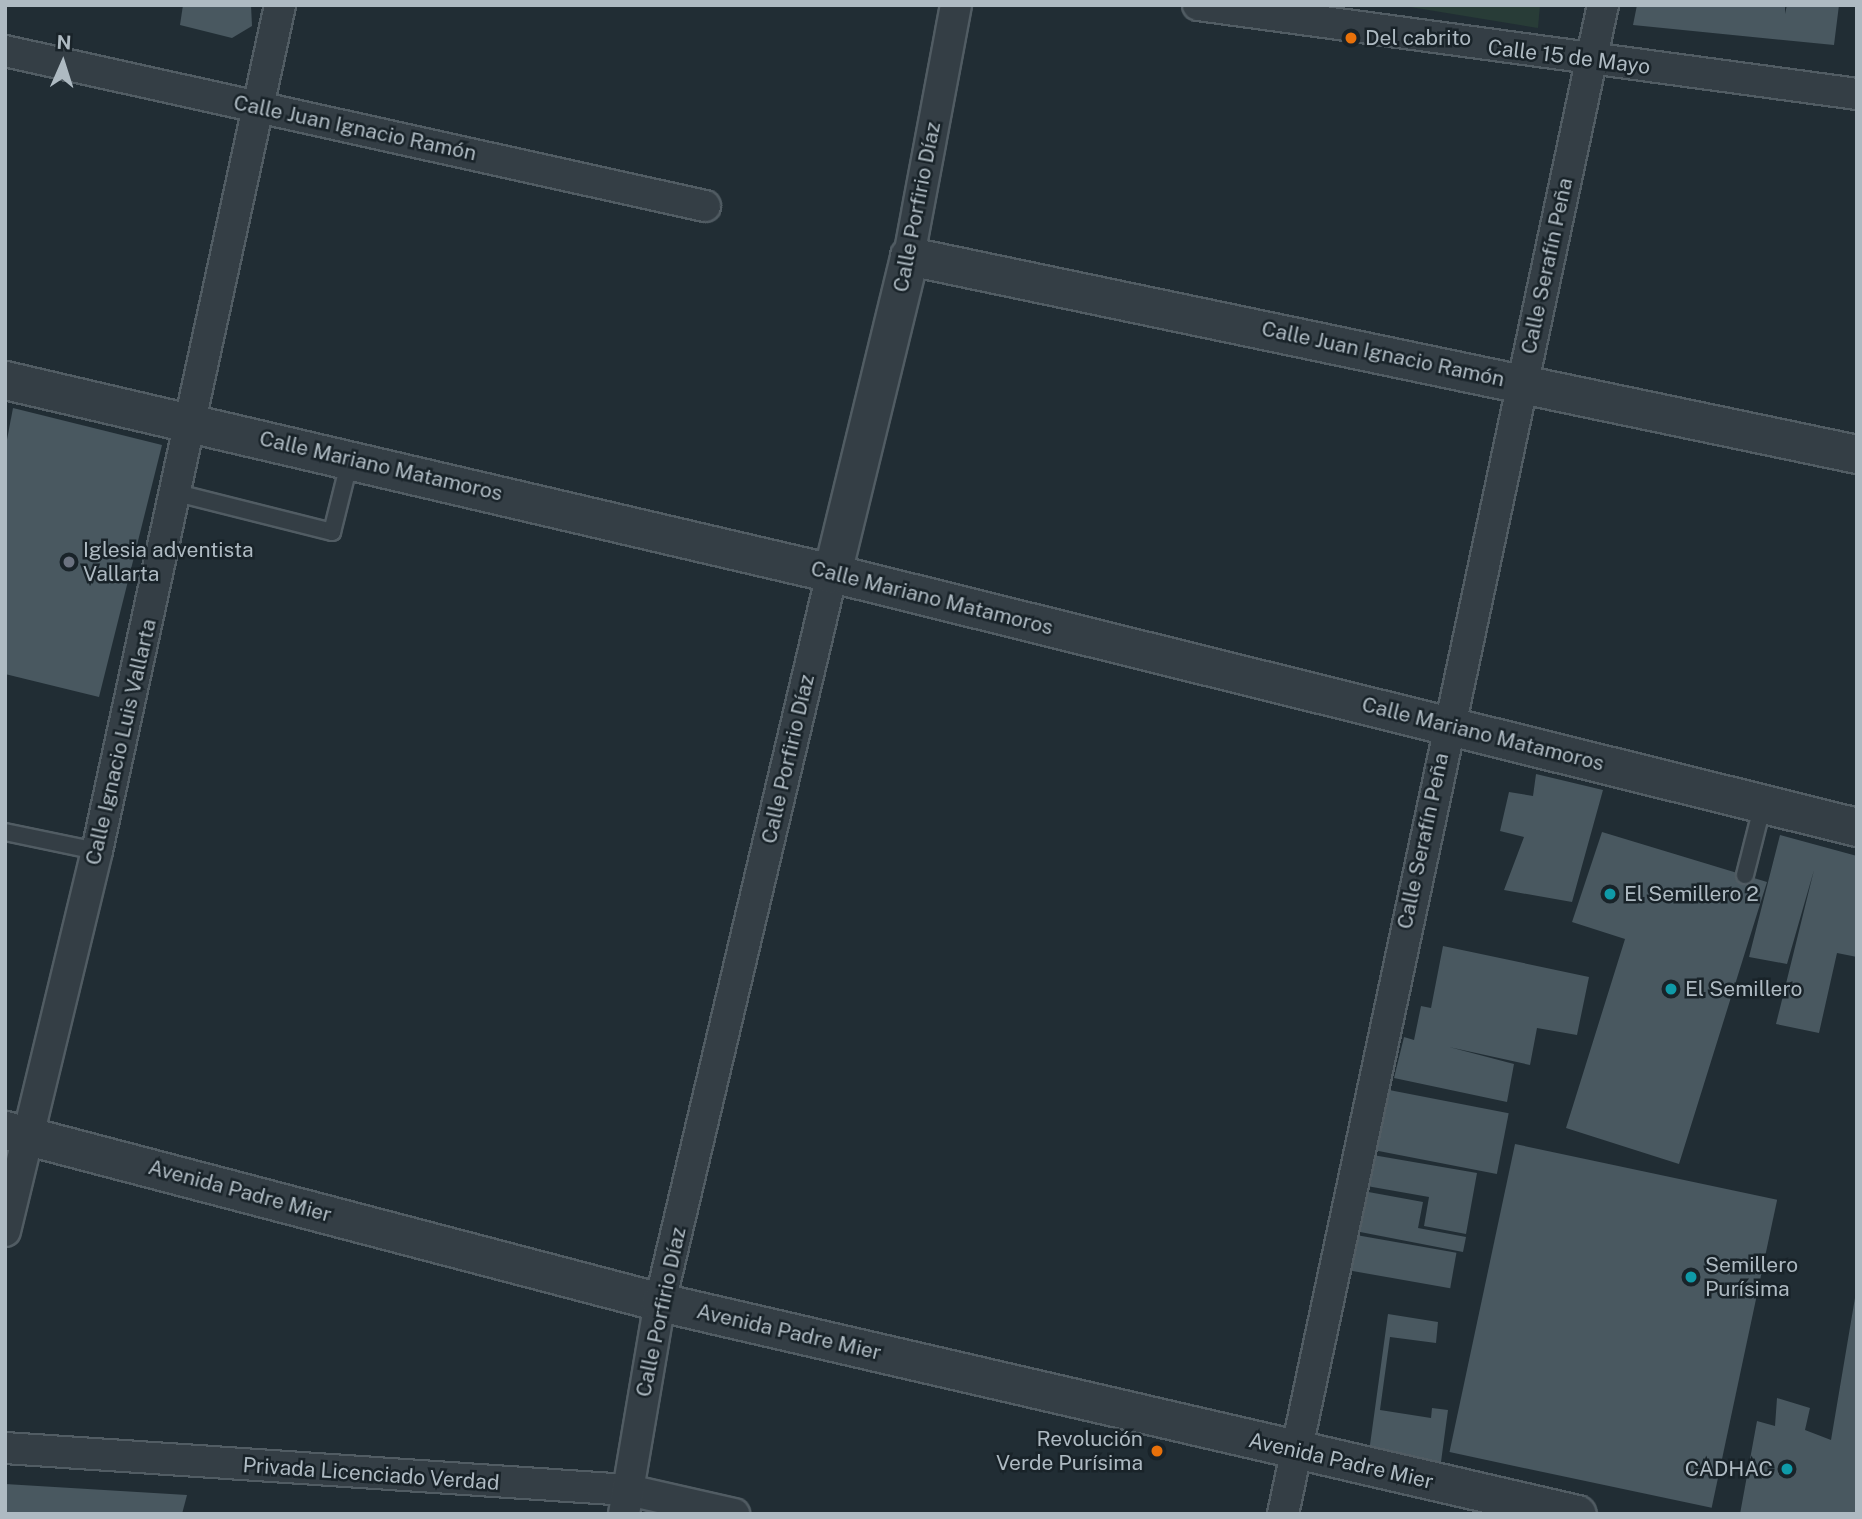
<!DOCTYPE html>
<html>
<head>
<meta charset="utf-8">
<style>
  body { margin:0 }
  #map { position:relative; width:1862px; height:1519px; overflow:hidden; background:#212d34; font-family:"Public Sans",sans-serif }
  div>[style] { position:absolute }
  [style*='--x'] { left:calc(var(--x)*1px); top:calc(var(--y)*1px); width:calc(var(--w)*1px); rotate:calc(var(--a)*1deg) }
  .green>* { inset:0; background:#283c37 }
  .building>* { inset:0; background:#495860; transform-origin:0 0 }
  .roads { filter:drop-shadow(2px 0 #515c63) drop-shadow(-2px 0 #515c63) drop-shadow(0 2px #515c63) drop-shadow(0 -2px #515c63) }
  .service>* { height:16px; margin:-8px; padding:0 8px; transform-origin:8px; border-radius:8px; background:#343e45 }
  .minor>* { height:30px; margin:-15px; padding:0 15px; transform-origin:15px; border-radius:15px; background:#343e45 }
  .tertiary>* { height:37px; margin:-18.5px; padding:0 18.5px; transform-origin:18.5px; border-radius:18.5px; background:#343e45 }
  .dots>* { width:19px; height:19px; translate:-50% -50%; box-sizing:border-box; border:4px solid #192329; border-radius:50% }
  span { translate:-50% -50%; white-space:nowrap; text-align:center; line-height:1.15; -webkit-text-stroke:5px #192329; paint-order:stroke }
  .poi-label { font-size:21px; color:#aebac2 }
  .left { translate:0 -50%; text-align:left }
  .right { translate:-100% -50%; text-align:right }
  .street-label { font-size:21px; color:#aebac2 }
  .frame { position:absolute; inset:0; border:7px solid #aebac2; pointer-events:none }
  .north { position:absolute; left:28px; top:28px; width:70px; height:70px; -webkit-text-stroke:5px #192329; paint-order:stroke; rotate:3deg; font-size:19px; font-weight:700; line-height:28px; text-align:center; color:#aebac2 }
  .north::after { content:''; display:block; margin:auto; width:24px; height:32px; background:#aebac2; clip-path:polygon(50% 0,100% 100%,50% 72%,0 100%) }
</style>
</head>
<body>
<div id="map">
  <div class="green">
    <div style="clip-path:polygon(1398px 5px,1540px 5px,1538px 28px)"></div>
  </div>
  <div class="building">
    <div style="clip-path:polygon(183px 5px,251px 5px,252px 26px,232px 38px,180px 25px)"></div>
    <div style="clip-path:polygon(1637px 5px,1785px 5px,1785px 14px,1787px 5px,1839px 5px,1834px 45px,1633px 25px)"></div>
    <div style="clip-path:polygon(13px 408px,162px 445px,99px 697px,5px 674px,5px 450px)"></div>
    <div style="clip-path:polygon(1536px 774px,1603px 790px,1572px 902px,1504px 890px,1524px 837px,1500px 831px,1509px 792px,1533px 796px)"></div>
    <div style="clip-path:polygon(1602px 832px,1767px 882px,1679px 1164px,1566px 1128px,1625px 939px,1572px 922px)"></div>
    <div style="clip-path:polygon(1780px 835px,1857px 856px,1857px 957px,1837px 953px,1819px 1033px,1776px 1024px,1814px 870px,1787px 964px,1749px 957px)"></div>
    <div style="clip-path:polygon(1443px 946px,1589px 977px,1577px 1035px,1537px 1028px,1530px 1065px,1449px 1047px,1514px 1064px,1507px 1102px,1394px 1078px,1404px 1037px,1414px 1040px,1421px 1006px,1431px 1008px)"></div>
    <div style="left:1384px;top:1089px;width:127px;height:62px;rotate:11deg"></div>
    <div style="left:1515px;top:1144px;width:268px;height:315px;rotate:12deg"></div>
    <div style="clip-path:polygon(1367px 1154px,1477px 1173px,1466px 1234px,1424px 1226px,1429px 1197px,1361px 1185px)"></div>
    <div style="clip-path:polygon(1363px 1191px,1423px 1202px,1418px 1228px,1466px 1237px,1463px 1252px,1355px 1231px)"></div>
    <div style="left:1356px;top:1235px;width:102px;height:36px;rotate:10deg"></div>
    <div style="clip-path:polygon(1857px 1286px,1857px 1514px,1740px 1514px,1757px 1421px,1775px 1426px,1777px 1398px,1810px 1408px,1805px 1430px,1831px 1440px)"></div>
    <div style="clip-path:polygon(1388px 1314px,1438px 1322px,1436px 1343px,1390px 1337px,1380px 1410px,1431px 1418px,1432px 1408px,1448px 1410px,1441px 1462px,1369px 1452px)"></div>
    <div style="clip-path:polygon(5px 1484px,187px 1495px,182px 1514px,5px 1514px)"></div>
  </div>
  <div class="roads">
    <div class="service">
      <div style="--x:177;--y:493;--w:160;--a:14.1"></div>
      <div style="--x:332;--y:532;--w:74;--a:-76"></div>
      <div style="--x:5;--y:832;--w:94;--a:11.7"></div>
      <div style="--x:1745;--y:875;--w:73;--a:-75.8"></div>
    </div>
    <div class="minor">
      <div style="--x:1198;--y:5;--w:665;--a:7.69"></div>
      <div style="--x:5;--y:51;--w:717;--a:12.49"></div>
      <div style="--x:909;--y:256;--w:255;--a:-79.4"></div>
      <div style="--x:5;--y:1231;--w:391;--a:-76.4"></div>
      <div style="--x:97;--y:851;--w:866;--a:-77.79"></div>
      <div style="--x:5;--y:1448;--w:624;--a:3.86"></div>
      <div style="--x:628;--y:1490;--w:109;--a:12.8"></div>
      <div style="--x:624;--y:1514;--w:215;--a:-80.4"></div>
      <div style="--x:660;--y:1302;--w:749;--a:-76.72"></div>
      <div style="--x:1283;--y:1514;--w:1543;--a:-78.03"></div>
    </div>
    <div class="tertiary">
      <div style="--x:5;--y:380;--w:849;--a:13.14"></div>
      <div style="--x:832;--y:573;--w:1056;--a:13.92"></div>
      <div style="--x:832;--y:573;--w:326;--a:-76.3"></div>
      <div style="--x:909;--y:256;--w:968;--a:11.8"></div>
      <div style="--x:5;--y:1130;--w:677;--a:14.71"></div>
      <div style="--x:660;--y:1302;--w:941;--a:13.02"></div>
    </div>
  </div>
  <div class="dots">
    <div style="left:1351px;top:38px;background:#e8710a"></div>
    <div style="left:69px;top:562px;background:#6b7280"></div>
    <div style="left:1610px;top:894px;background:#0f9aa8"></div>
    <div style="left:1671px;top:989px;background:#0f9aa8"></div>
    <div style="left:1691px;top:1277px;background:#0f9aa8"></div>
    <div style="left:1157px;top:1451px;background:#e8710a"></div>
    <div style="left:1787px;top:1469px;background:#0f9aa8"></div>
  </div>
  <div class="poi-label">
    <span class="left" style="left:1365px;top:38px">Del cabrito</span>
    <span class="left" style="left:83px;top:562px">Iglesia adventista<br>Vallarta</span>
    <span class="left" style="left:1624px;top:894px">El Semillero 2</span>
    <span class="left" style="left:1685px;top:989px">El Semillero</span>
    <span class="left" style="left:1705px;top:1277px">Semillero<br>Purísima</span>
    <span class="right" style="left:1143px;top:1451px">Revolución<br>Verde Purísima</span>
    <span class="right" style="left:1773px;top:1469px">CADHAC</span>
  </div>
  <div class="street-label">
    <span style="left:1569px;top:57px;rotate:7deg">Calle 15 de Mayo</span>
    <span style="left:355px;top:128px;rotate:12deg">Calle Juan Ignacio Ramón</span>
    <span style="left:917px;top:207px;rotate:-79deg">Calle Porfirio Díaz</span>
    <span style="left:1547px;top:266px;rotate:-78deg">Calle Serafín Peña</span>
    <span style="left:1383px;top:354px;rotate:12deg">Calle Juan Ignacio Ramón</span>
    <span style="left:381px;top:466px;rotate:13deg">Calle Mariano Matamoros</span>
    <span style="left:932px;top:598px;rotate:14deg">Calle Mariano Matamoros</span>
    <span style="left:1483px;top:734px;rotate:14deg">Calle Mariano Matamoros</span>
    <span style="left:121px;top:742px;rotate:-77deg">Calle Ignacio Luis Vallarta</span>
    <span style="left:788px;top:759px;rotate:-77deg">Calle Porfirio Díaz</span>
    <span style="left:1423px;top:841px;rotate:-78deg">Calle Serafín Peña</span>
    <span style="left:240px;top:1191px;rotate:15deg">Avenida Padre Mier</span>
    <span style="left:661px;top:1312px;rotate:-78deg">Calle Porfirio Díaz</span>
    <span style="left:789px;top:1332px;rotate:13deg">Avenida Padre Mier</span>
    <span style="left:1341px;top:1461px;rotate:13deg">Avenida Padre Mier</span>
    <span style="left:371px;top:1474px;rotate:4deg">Privada Licenciado Verdad</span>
  </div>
  <div class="frame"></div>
  <div class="north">N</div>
</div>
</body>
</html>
